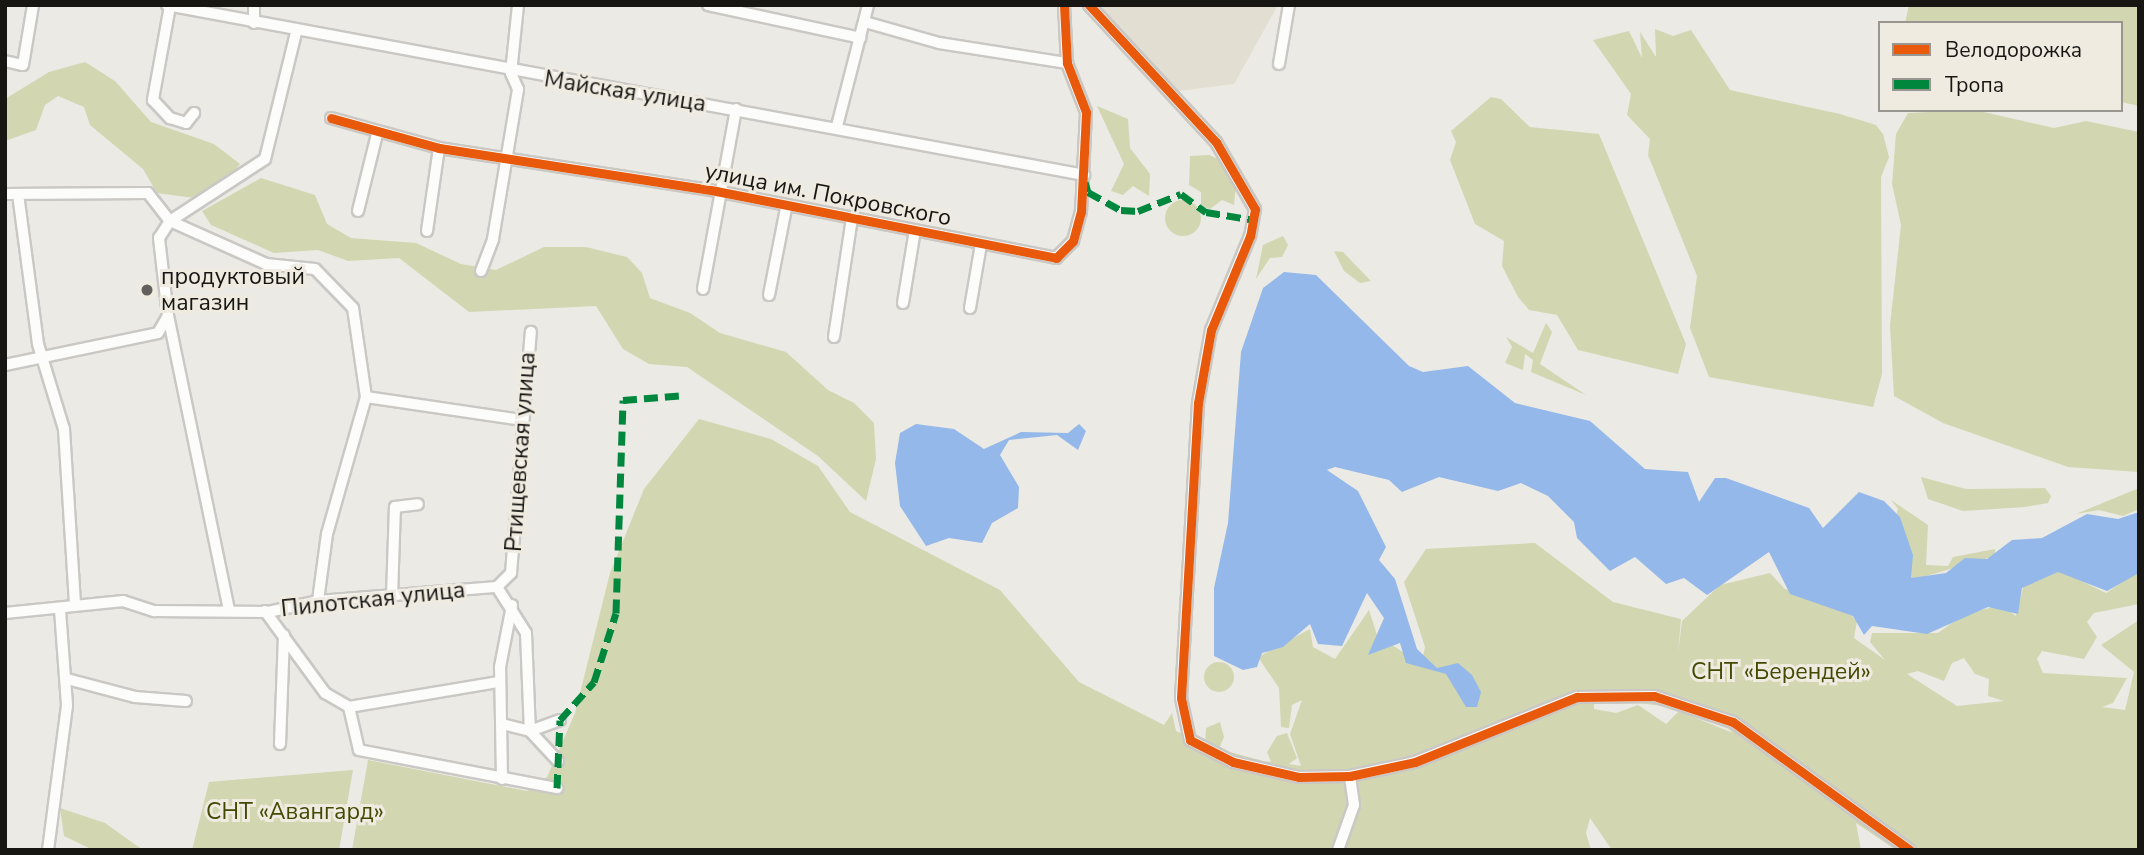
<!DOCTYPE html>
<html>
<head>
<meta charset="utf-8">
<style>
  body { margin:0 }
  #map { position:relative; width:2144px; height:855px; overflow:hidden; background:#eceae4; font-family:"Nunito Sans",sans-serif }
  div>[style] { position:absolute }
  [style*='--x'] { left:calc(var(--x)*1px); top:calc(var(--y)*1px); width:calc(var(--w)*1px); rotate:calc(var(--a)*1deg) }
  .built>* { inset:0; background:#e2ded2 }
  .green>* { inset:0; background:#d2d7b2 }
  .round { border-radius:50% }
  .water>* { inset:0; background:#94b8e9 }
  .roads { filter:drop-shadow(2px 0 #cac8c4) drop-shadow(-2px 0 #cac8c4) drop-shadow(0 2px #cac8c4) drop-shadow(0 -2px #cac8c4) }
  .minor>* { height:10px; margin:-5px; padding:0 5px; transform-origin:5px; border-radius:5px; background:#fcfcfb }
  .quiet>* { height:7px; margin-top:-3.5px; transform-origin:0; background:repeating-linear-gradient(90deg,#00873e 0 14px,transparent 0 21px) }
  .cycleway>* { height:9px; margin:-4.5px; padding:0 4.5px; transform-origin:4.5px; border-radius:4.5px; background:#e8590c }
  .dots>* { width:19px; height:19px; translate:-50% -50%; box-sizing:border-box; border:4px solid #efebe1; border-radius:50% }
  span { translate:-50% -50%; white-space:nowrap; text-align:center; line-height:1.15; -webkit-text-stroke:6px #efebe1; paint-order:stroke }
  .street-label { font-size:23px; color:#171613 }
  .poi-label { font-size:23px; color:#171613 }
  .left { translate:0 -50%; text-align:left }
  .park-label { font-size:23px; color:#424900 }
  .frame { position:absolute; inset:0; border:7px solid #171613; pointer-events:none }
  .legend { position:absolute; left:1878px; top:21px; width:245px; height:91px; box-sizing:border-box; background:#efebe1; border:2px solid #99968f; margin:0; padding:9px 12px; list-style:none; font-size:21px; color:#171613 }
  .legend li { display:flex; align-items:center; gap:14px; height:35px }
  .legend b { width:35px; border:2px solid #99968f }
</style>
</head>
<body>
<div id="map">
  <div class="built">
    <div style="clip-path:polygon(1100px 5px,1278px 5px,1234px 84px,1179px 91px)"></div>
  </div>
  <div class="green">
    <div style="clip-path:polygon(1909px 5px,2139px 5px,2139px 106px,2121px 102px,2121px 23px,1905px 23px)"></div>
    <div style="clip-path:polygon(1655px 29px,1673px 36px,1691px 30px,1730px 90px,1840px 114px,1876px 125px,1883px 134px,1889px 157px,1881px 177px,1882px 374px,1873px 407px,1709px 377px,1690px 328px,1697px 276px,1648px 155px,1650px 139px,1627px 115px,1631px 94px,1593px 40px,1629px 31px,1642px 58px,1640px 32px,1656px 57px)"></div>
    <div style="clip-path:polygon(85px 62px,115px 81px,151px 122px,214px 144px,240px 164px,227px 180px,194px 198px,157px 193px,143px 169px,90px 125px,84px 107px,58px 96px,45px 105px,36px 130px,5px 141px,5px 99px,49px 72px)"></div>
    <div style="clip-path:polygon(1491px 97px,1501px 99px,1530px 127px,1599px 134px,1686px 344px,1678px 374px,1578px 350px,1557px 315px,1529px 310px,1518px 297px,1502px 266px,1504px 241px,1475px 224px,1450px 160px,1456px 142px,1451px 131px)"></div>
    <div style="clip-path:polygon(1097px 106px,1128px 119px,1130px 148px,1150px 174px,1149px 196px,1133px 186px,1123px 195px,1111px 191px,1124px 164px)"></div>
    <div style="clip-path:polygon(1975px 110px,2054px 128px,2086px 121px,2139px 132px,2139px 472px,2068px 467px,1943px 423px,1894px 396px,1890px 325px,1901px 225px,1892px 184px,1896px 134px,1908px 113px)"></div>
    <div style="clip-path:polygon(1209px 155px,1223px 161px,1236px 185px,1234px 205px,1222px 200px,1210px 209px,1201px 207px,1201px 192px,1189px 185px,1190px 156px)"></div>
    <div style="clip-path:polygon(261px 178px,315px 195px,327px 224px,351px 238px,416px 243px,461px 264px,496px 270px,544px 247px,586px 247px,627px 257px,642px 273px,650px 298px,690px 313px,720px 333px,786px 352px,828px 390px,854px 403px,874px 423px,876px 459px,866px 501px,818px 456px,687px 367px,649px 364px,623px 349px,596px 306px,469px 312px,399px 258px,348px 261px,318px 250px,274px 253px,211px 225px,202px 211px)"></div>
    <div class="round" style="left:1165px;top:200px;width:36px;height:36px"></div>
    <div style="clip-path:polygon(1283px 236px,1288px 245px,1282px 257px,1270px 258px,1256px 279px,1263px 245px)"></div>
    <div style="clip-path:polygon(1334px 251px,1343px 252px,1371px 281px,1360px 283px,1344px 271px)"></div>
    <div style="clip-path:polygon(1546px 323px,1552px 332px,1540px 364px,1586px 395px,1531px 372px,1533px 360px,1525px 354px,1523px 370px,1505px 363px,1512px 347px,1506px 337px,1533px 353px)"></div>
    <div style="clip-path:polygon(evenodd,699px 419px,771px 439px,818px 466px,850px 512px,1000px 590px,1079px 682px,1164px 725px,1172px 713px,1176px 731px,1205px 743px,1206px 728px,1220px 722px,1224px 737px,1219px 749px,1263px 761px,1271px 762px,1267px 752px,1277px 736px,1287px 733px,1297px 758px,1289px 764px,1301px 766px,1290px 734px,1302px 700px,1292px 705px,1289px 728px,1281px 727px,1279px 688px,1258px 657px,1310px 629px,1313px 647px,1335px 659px,1369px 610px,1377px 635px,1421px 664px,1425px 647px,1404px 582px,1426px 549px,1535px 543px,1613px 602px,1681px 619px,1678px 653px,1682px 621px,1720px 585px,1770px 573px,1785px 589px,1846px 610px,1857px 621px,1854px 638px,1885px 660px,1870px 642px,1872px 633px,1938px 633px,1963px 615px,2000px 605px,2016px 616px,2024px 584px,2057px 569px,2106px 593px,2139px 571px,2139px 604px,2094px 613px,2087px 622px,2097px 637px,2084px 659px,2042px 651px,2037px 659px,2043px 673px,2127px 678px,2113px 703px,2102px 707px,2125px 710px,2134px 672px,2101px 645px,2139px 620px,2139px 850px,1896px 850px,1856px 823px,1861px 850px,1612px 850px,1590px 818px,1586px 833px,1591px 850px,352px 850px,368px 760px,527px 791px,547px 777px,575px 713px,610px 573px,644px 489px,699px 419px,1964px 658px,1975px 674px,1989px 679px,1988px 696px,2004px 701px,1957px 706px,1907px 674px,1918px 671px,1944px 681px,1952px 663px,1964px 658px,699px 419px,1629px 702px,1672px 707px,1724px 725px,1733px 733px,1679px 711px,1666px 724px,1638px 705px,1616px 713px,1594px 709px,1594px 704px,1629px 702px)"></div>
    <div style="clip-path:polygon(1921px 477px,1966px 489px,2045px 488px,2051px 496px,2048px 503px,2025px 507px,1963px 511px,1928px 499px)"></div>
    <div style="clip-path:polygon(2139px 488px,2139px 509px,2123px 516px,2099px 510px,2076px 514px)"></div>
    <div style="clip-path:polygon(1891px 500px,1928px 525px,1926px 565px,1948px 566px,1953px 557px,1995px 549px,1995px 556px,1909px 581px,1894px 525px,1898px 509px)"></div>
    <div class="round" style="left:1204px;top:662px;width:30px;height:30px"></div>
    <div style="clip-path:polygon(353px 770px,339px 850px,192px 850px,209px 782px)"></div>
    <div style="clip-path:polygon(60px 808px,105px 823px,143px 850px,93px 850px,64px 836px)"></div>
  </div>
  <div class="water">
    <div style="clip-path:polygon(1284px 272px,1316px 275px,1409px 366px,1423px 372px,1468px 366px,1515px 403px,1590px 421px,1645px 469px,1688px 472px,1699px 502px,1715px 478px,1726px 478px,1809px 508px,1823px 528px,1859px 492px,1884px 501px,1900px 517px,1913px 555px,1911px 578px,1946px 573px,1965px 558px,1987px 559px,2012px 540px,2042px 538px,2087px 514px,2118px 519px,2139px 512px,2139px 573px,2107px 591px,2058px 572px,2022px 588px,2018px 614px,1988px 607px,1927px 634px,1872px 626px,1864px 635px,1853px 616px,1790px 594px,1769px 552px,1707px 595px,1684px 578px,1666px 584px,1635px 557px,1610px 571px,1577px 538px,1574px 522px,1548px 496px,1521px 483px,1498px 491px,1439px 477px,1402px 492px,1389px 480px,1335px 467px,1327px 470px,1358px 491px,1386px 547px,1379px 560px,1395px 579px,1417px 649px,1437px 668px,1458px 663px,1472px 675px,1481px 692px,1477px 707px,1466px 707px,1446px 674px,1406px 663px,1400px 643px,1368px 655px,1384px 618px,1367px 593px,1342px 646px,1318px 644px,1310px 624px,1283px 647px,1262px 653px,1257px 667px,1243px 670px,1214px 656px,1214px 588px,1228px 523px,1241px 352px,1263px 288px)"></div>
    <div style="clip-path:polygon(916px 424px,954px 429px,984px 449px,1021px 432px,1068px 433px,1079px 424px,1086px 431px,1078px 450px,1057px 435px,1009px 440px,1000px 455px,1019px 487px,1018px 508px,992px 523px,982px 543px,949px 538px,926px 546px,900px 506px,895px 463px,900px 433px)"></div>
  </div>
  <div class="roads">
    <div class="minor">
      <div style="--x:167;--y:5;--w:933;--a:10.5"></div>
      <div style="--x:254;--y:5;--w:18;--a:90"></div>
      <div style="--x:708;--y:5;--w:156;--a:12.2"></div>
      <div style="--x:1089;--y:5;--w:187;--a:47.2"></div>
      <div style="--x:1216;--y:142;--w:78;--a:59.8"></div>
      <div style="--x:1255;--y:209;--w:27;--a:100"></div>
      <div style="--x:1250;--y:236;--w:102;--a:112.5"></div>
      <div style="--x:1211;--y:330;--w:74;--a:100.1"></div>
      <div style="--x:1198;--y:403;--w:295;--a:93.3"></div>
      <div style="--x:1181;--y:698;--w:43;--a:77.9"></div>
      <div style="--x:1190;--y:740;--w:48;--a:27.1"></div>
      <div style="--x:1233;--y:762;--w:68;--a:12.8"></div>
      <div style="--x:1299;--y:777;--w:51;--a:-1.1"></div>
      <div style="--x:1350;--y:776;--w:66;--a:-12.2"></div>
      <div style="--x:1415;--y:762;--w:175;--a:-21.9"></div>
      <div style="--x:1577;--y:697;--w:77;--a:-0.7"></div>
      <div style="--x:1654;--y:696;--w:83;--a:18.2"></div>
      <div style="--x:1733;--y:722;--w:218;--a:35.9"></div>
      <div style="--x:170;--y:6;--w:96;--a:100.3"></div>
      <div style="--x:153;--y:100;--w:25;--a:47"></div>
      <div style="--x:170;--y:118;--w:17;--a:17"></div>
      <div style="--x:186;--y:123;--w:13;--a:-51"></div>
      <div style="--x:865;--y:22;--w:77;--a:15.8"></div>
      <div style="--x:939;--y:43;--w:130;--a:8.9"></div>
      <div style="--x:5;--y:61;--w:18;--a:13"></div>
      <div style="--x:23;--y:65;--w:61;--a:-80.5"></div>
      <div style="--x:1279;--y:64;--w:60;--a:-80.4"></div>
      <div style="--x:331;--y:118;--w:112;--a:15.5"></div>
      <div style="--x:439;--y:148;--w:280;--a:8.8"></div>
      <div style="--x:716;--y:191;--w:347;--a:11.1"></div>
      <div style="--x:1056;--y:258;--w:24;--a:-45"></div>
      <div style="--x:1073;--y:241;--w:30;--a:-75"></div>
      <div style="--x:1081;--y:212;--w:100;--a:-87.1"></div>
      <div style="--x:1086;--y:112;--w:53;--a:-111.2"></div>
      <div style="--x:1067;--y:63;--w:58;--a:-93"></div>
      <div style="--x:837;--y:126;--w:125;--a:-75.6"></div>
      <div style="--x:5;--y:194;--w:143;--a:-0.4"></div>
      <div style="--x:148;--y:193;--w:36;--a:52"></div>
      <div style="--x:170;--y:221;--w:105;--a:24.1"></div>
      <div style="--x:266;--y:264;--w:49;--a:5.8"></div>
      <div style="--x:315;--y:269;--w:54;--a:45.7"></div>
      <div style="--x:353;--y:308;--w:90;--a:81.7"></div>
      <div style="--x:366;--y:397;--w:142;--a:105.9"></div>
      <div style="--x:327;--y:534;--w:68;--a:97.7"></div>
      <div style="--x:18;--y:194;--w:151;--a:82.4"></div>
      <div style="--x:38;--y:344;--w:89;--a:73"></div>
      <div style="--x:64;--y:429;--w:175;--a:86.4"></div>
      <div style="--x:358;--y:211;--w:79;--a:-76.1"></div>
      <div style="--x:427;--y:231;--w:84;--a:-81.8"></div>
      <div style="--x:481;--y:271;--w:34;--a:-69"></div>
      <div style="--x:493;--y:239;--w:152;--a:-80.5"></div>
      <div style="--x:518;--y:89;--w:17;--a:-114"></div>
      <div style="--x:511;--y:73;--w:68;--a:-84.1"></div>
      <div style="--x:703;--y:289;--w:183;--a:-79.6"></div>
      <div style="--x:769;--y:295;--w:89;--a:-78.9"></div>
      <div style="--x:903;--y:303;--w:74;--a:-80.7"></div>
      <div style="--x:970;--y:308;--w:65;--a:-80.2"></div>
      <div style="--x:834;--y:337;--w:120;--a:-81.4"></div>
      <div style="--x:5;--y:365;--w:156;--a:-11.8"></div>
      <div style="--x:158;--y:333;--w:20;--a:-60"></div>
      <div style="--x:366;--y:397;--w:157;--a:8.4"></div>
      <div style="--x:497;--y:587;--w:54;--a:57.8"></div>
      <div style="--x:526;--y:633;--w:98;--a:87.7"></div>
      <div style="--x:530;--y:731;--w:32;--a:-20"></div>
      <div style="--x:392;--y:596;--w:89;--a:-88.1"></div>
      <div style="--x:395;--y:507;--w:23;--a:-7"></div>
      <div style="--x:229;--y:610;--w:300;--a:-101.7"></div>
      <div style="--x:168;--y:316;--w:79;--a:-96.6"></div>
      <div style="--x:159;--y:238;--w:20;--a:-57"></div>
      <div style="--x:170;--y:221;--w:113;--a:-33.1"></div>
      <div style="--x:265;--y:159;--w:130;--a:-76.2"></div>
      <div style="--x:265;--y:611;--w:102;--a:53.8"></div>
      <div style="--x:325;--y:693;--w:28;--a:30"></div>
      <div style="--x:349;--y:707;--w:44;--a:76.9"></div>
      <div style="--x:359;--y:750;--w:202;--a:10.9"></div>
      <div style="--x:5;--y:613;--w:119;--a:-5.8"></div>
      <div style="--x:123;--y:601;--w:33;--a:18"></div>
      <div style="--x:154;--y:611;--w:114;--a:0.5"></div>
      <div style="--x:268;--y:612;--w:51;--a:-12.4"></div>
      <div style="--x:318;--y:601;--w:180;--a:-4.5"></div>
      <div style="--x:497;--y:587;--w:20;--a:-45"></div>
      <div style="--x:511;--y:573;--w:242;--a:-85.3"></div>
      <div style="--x:67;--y:679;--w:70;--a:14.8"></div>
      <div style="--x:135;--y:697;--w:51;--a:4.5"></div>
      <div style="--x:349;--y:707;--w:152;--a:-9.5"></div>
      <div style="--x:502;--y:724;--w:29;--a:14"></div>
      <div style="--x:530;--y:731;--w:41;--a:47"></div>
      <div style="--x:280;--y:744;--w:109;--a:-87.9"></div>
      <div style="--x:502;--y:779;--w:112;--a:-91"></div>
      <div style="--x:500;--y:667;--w:63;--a:-79"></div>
      <div style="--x:48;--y:850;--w:146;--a:-82.5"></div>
      <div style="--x:67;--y:705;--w:95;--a:-94.2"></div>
      <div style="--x:1338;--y:850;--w:48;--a:-70.4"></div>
      <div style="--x:1354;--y:805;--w:29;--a:-98"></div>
    </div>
  </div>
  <div class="quiet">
    <div style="--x:1085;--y:182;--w:10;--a:73"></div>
    <div style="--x:1088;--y:192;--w:38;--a:29"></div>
    <div style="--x:1121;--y:210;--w:17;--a:3"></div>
    <div style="--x:1138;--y:211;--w:46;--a:-21.6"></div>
    <div style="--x:1181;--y:194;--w:31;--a:36"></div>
    <div style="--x:1206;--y:212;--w:50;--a:9.3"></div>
    <div style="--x:557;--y:788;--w:68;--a:-87.5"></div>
    <div style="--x:560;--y:720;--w:51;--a:-48.2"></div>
    <div style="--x:594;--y:682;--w:72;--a:-72.3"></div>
    <div style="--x:616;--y:613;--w:213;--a:-88.1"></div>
    <div style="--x:623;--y:400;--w:63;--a:-4.5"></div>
  </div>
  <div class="cycleway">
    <div style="--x:1089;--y:5;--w:187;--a:47.2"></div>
    <div style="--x:1216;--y:142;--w:78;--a:59.8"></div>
    <div style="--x:1255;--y:209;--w:27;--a:100"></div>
    <div style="--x:1250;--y:236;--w:102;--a:112.5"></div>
    <div style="--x:1211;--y:330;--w:74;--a:100.1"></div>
    <div style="--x:1198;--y:403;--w:295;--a:93.3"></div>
    <div style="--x:1181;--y:698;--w:43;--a:77.9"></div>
    <div style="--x:1190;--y:740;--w:48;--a:27.1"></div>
    <div style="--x:1233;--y:762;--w:68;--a:12.8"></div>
    <div style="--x:1299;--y:777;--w:51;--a:-1.1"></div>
    <div style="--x:1350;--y:776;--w:66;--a:-12.2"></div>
    <div style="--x:1415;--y:762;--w:175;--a:-21.9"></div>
    <div style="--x:1577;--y:697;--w:77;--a:-0.7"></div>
    <div style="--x:1654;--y:696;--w:83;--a:18.2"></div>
    <div style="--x:1733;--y:722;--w:218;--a:35.9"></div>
    <div style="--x:331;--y:118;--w:112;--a:15.5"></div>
    <div style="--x:439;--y:148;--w:280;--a:8.8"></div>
    <div style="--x:716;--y:191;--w:347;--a:11.1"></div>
    <div style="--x:1056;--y:258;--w:24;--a:-45"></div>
    <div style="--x:1073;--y:241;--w:30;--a:-75"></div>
    <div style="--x:1081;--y:212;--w:100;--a:-87.1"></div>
    <div style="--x:1086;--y:112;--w:53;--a:-111.2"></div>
    <div style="--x:1067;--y:63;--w:58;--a:-93"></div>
  </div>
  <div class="dots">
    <div style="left:147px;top:290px;background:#62605c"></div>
  </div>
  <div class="street-label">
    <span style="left:625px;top:92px;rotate:9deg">Майская улица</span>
    <span style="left:828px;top:195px;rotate:11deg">улица им. Покровского</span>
    <span style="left:521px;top:452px;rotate:-86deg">Ртищевская улица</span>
    <span style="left:373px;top:600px;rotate:-6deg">Пилотская улица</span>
  </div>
  <div class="poi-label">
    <span class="left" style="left:161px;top:290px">продуктовый<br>магазин</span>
  </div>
  <div class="park-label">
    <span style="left:1781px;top:672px">СНТ «Берендей»</span>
    <span style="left:295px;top:812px">СНТ «Авангард»</span>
  </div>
  <div class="frame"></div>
  <ul class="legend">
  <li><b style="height:9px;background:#e8590c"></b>Велодорожка</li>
  <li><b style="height:9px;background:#00873e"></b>Тропа</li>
  </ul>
</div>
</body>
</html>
